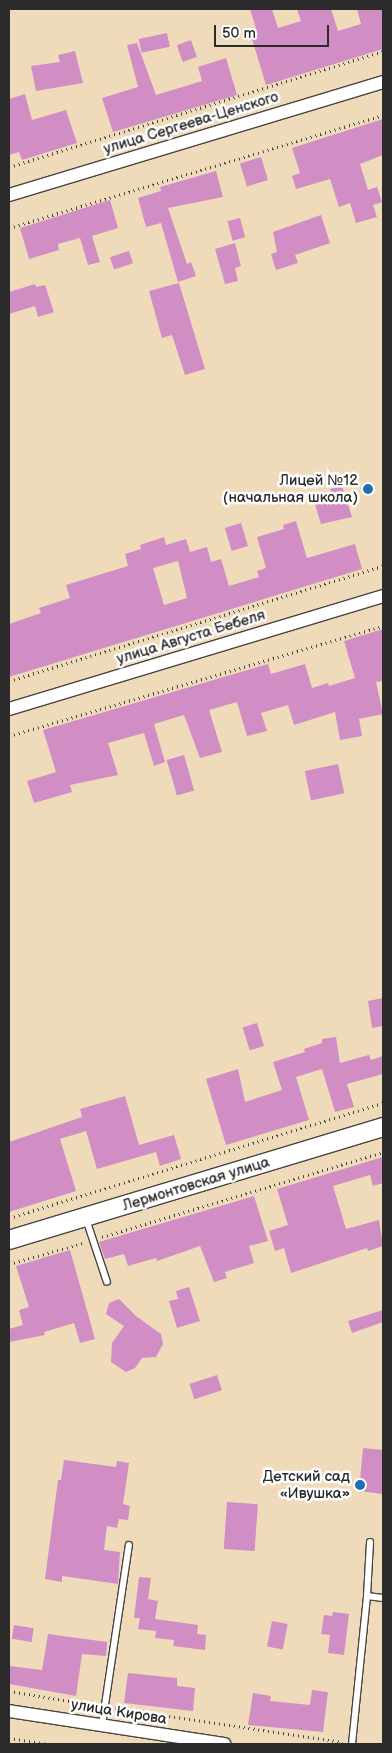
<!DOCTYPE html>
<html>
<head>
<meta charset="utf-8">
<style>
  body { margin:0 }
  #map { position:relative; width:392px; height:1753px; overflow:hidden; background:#efdbba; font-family:"Balsamiq Sans",sans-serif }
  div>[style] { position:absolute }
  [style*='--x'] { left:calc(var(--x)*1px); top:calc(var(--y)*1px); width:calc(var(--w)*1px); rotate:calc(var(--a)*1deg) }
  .building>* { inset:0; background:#d18ec4; transform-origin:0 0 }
  .path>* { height:2.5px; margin-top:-1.25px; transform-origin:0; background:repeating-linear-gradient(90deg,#484540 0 1px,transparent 0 5px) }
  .roads { filter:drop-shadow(1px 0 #484540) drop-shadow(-1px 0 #484540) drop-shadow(0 1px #484540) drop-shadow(0 -1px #484540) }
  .service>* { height:6px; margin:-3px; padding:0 3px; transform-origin:3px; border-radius:3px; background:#fff }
  .minor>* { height:12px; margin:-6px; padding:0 6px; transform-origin:6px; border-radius:6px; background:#fff }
  .secondary>* { height:18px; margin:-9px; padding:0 9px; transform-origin:9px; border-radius:9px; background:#fff }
  .dots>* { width:14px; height:14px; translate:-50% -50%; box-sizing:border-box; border:2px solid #fff; border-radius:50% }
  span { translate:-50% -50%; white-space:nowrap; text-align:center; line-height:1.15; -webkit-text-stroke:5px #fff; paint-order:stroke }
  .street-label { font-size:15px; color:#2b2b2b }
  .poi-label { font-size:15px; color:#2b2b2b }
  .right { translate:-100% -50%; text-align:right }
  .frame { position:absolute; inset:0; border:10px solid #2b2b2b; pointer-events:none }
  .scale { position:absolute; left:214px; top:25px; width:115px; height:22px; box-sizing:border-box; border:2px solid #2b2b2b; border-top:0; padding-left:6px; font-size:15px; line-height:18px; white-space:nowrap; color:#2b2b2b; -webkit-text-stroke:4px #fff; paint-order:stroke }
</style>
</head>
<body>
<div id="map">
  <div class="building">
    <div style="clip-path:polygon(250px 9px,272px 9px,278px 28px,301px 21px,297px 9px,331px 9px,338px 31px,361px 24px,357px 9px,383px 9px,383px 49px,266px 85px,251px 36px,258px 35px)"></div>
    <div style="left:167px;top:33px;width:14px;height:29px;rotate:78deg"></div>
    <div style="left:191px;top:40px;width:18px;height:15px;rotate:71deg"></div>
    <div style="clip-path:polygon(137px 43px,156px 95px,202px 81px,198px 67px,226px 58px,237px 95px,113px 132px,102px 98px,138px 87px,127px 45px)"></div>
    <div style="clip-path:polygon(75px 51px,83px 83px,36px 91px,31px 66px,60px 62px,58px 55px)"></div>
    <div style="clip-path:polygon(25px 94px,32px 120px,66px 110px,77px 143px,22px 160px,19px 152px,9px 155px,9px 99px)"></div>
    <div style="clip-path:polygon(383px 119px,383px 155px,360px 164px,368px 190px,377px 187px,382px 202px,373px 205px,377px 217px,356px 223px,350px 203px,339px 207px,330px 179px,296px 189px,292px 176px,300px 173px,292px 148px)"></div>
    <div style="left:261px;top:157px;width:24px;height:22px;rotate:73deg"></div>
    <div style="clip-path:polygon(216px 171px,223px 197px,168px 208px,187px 264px,191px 262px,196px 276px,178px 282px,161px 223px,146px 227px,138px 198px,161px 191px,160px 187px)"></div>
    <div style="clip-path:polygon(110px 200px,118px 228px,92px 236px,100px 262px,88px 265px,80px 238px,58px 244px,59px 250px,29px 259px,20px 228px)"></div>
    <div style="clip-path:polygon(321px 215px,330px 243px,295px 255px,298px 263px,276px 270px,271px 254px,277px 252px,273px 232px)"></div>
    <div style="left:240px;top:218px;width:20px;height:13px;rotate:75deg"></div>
    <div style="clip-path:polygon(235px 243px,241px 266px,235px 268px,238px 281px,225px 284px,215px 249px)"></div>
    <div style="left:129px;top:251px;width:13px;height:20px;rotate:72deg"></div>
    <div style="clip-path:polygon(179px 283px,205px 369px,185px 375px,172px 335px,162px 338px,149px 291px)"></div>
    <div style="clip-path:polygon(35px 284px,36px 287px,45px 285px,54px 312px,38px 317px,35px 306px,9px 314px,9px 292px)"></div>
    <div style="clip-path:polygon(342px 486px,352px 517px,321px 524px,314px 501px,332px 495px,330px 489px)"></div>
    <div style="clip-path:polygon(evenodd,296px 521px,307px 558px,355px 544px,362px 569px,9px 677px,9px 624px,41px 613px,39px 608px,70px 598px,66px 585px,128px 566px,125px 554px,141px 549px,140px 545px,164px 537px,166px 545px,186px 539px,190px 552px,207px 547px,211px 562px,221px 559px,229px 586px,259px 577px,257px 571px,266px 568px,257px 537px,284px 529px,283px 525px,296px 521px,178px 561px,187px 598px,164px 605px,153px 568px,178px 561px)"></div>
    <div style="left:241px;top:523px;width:24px;height:17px;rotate:73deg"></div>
    <div style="clip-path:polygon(383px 629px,383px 681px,376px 682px,383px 714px,359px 719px,362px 736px,340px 740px,335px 712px,294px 725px,288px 705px,261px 713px,267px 731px,247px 736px,237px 702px,209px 710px,222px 752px,200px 758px,184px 715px,154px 724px,165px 762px,154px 766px,144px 733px,108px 743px,118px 775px,70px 785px,72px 792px,34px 803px,27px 781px,56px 772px,43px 730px,268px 664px,271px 674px,305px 664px,312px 688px,328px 683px,329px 686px,355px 678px,344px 641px)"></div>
    <div style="left:184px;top:755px;width:37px;height:18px;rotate:74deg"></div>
    <div style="left:338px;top:764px;width:30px;height:34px;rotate:78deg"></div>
    <div style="clip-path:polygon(383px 998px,383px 1026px,372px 1028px,368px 1001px)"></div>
    <div style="left:257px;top:1023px;width:24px;height:15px;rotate:73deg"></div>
    <div style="clip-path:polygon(336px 1037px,340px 1063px,369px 1055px,371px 1060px,383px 1056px,383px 1074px,347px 1084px,354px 1107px,335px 1112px,322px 1069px,296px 1077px,309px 1120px,226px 1145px,206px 1079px,238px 1069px,245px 1102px,282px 1090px,273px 1062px,305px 1052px,304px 1049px,322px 1043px,322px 1039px)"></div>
    <div style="clip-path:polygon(125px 1096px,139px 1145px,174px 1135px,181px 1159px,160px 1166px,156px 1152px,97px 1169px,86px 1131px,60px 1139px,76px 1191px,9px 1212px,9px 1142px,82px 1117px,80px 1109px)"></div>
    <div style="clip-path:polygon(383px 1157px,383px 1183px,373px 1186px,370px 1175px,333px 1186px,346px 1229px,379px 1220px,383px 1246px,368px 1251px,367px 1248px,291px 1273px,284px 1248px,275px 1251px,269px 1231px,288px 1225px,277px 1189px)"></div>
    <div style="clip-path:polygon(254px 1196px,268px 1241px,249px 1246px,254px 1263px,225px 1272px,227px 1278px,214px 1282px,200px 1246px,157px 1261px,156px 1258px,128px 1266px,124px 1254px,105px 1259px,99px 1242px)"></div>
    <div style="clip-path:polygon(70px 1250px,95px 1339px,80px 1343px,74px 1323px,44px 1332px,45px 1335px,9px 1342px,9px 1329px,23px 1325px,19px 1310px,29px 1307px,16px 1266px)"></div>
    <div style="clip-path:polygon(189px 1287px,200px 1321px,177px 1328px,169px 1301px,178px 1299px,176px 1291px)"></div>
    <div style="clip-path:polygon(119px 1299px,136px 1316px,161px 1334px,163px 1344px,156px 1357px,142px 1358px,135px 1368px,126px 1372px,111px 1362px,112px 1343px,124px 1326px,106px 1314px,109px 1303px)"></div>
    <div style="clip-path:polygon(383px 1310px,383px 1322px,352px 1333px,348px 1321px)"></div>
    <div style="left:217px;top:1375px;width:16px;height:29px;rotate:72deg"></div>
    <div style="clip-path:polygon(363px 1448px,383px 1450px,383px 1494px,359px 1491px)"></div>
    <div style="clip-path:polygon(64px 1460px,116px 1467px,117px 1461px,129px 1463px,123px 1504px,130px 1506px,128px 1520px,119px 1519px,117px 1528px,107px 1526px,104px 1550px,120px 1552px,118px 1584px,62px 1576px,62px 1582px,45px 1579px,58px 1480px,61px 1480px)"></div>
    <div style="left:227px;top:1502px;width:31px;height:47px;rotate:4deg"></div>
    <div style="clip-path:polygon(139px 1577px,151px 1578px,148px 1599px,158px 1601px,155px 1619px,198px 1625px,197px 1634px,206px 1635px,205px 1650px,173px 1646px,174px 1640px,155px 1638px,156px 1631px,138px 1629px,140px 1618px,134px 1618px)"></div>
    <div style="clip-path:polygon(333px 1612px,349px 1614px,344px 1655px,328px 1653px,330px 1635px,321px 1634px,324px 1615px,332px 1616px)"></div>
    <div style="left:272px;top:1621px;width:16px;height:26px;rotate:11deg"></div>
    <div style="left:14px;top:1625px;width:20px;height:14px;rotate:9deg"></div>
    <div style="clip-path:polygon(48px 1634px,107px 1642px,106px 1656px,82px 1654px,76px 1696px,9px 1684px,9px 1666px,42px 1670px)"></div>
    <div style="clip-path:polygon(128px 1673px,177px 1678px,177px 1686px,195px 1688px,193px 1711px,124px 1703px)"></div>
    <div style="clip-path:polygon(312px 1690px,328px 1692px,323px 1732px,248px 1725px,253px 1693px,271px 1696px,270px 1701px,310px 1705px)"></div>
  </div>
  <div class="path">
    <div style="--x:9;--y:167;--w:392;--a:-17.2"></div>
    <div style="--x:9;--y:228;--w:391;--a:-16.8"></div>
    <div style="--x:9;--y:681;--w:391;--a:-17.1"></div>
    <div style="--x:9;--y:736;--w:390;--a:-16.4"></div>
    <div style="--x:9;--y:1218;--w:391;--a:-17.1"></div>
    <div style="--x:102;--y:1237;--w:294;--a:-16.8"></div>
    <div style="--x:9;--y:1264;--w:77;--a:-15.8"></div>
    <div style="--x:9;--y:1691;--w:86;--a:9.4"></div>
    <div style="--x:115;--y:1708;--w:230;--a:8.5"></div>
    <div style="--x:9;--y:1738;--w:40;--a:8.5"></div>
  </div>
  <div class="roads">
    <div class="service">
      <div style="--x:86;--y:1219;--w:66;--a:71.6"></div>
      <div style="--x:367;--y:1596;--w:54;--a:-86.8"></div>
      <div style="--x:102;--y:1725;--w:182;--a:-81.5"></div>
      <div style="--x:352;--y:1744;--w:149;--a:-84.2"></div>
      <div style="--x:367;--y:1596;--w:16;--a:7"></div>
    </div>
    <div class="minor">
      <div style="--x:9;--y:195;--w:391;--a:-16.8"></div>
      <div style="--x:9;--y:709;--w:391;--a:-16.8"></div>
      <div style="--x:9;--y:1711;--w:218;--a:8.7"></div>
    </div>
    <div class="secondary">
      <div style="--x:9;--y:1240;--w:391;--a:-16.8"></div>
    </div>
  </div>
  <div class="dots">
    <div style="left:368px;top:489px;background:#1f6fb2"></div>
    <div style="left:360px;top:1485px;background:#1f6fb2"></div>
  </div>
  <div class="street-label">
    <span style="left:191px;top:123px;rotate:-17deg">улица Сергеева-Ценского</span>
    <span style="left:191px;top:637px;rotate:-17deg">улица Августа Бебеля</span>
    <span style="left:196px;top:1184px;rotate:-17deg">Лермонтовская улица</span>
    <span style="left:119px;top:1712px;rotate:9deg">улица Кирова</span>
  </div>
  <div class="poi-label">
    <span class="right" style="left:358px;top:489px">Лицей №12<br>(начальная школа)</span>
    <span class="right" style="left:350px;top:1485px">Детский сад<br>«Ивушка»</span>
  </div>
  <div class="frame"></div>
  <div class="scale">50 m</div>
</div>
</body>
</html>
